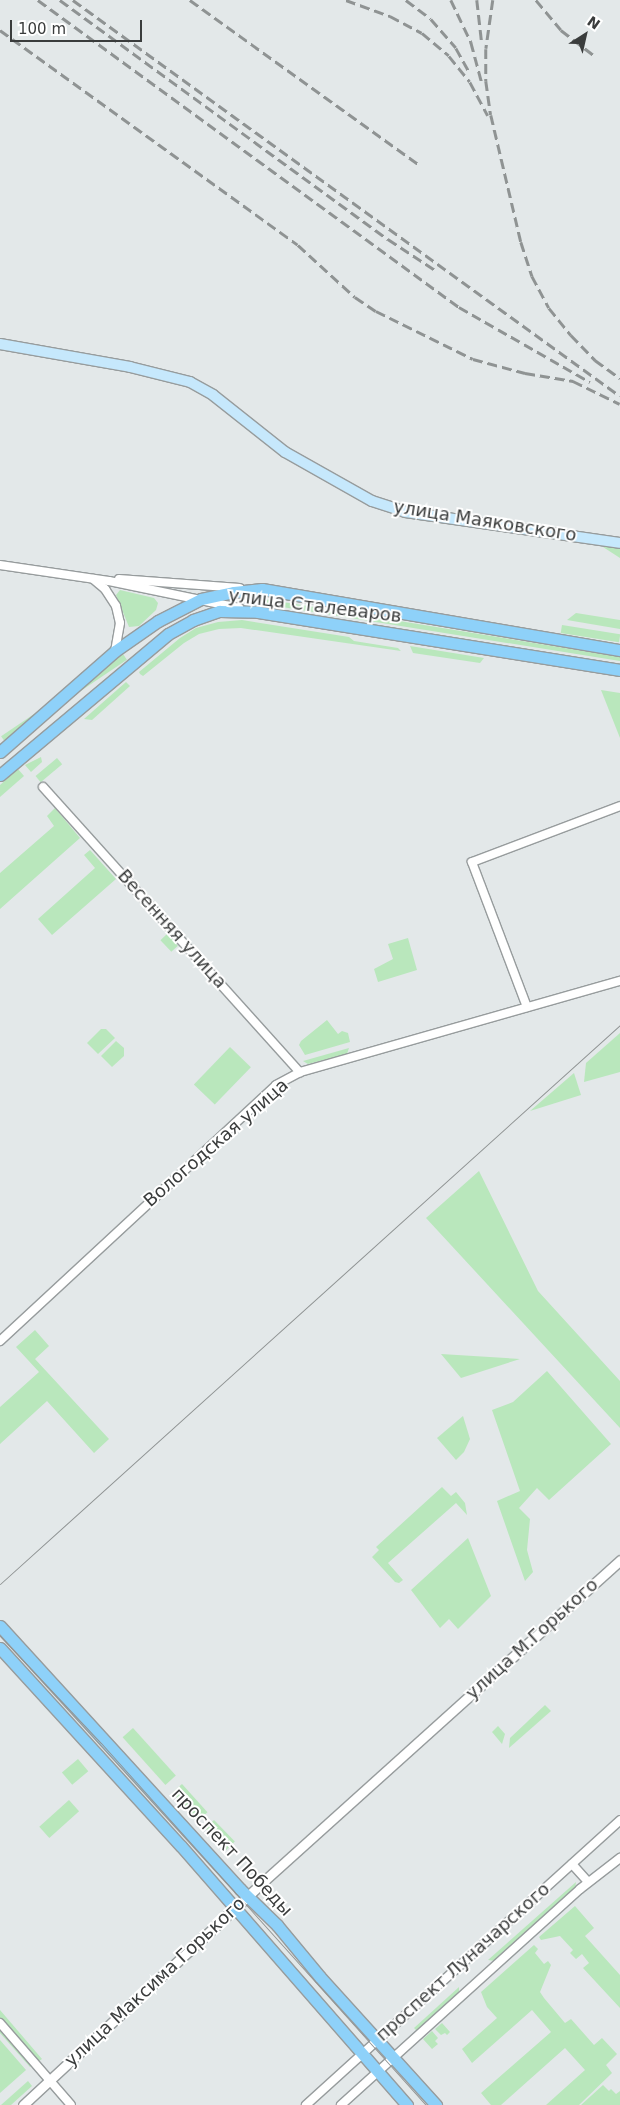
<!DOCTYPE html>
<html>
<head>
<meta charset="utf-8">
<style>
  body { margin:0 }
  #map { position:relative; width:620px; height:2105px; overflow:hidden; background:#e3e8e9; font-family:"DejaVu Sans",sans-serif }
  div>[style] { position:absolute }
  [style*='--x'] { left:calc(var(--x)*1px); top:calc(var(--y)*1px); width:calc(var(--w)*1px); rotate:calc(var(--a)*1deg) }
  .green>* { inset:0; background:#b9e7bc; transform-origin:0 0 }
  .roads { filter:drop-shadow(1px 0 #979c9d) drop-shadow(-1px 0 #979c9d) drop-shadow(0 1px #979c9d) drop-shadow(0 -1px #979c9d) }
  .minor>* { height:8px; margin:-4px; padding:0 4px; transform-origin:4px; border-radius:4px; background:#fff }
  .tertiary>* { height:9px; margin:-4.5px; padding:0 4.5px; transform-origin:4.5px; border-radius:4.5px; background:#fff }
  .secondary>* { height:10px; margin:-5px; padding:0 5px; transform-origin:5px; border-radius:5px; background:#c6e8fc }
  .primary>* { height:11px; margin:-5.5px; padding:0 5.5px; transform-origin:5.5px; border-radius:5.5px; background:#8ed1f9 }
  .tram>* { height:1px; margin:-0.5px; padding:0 0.5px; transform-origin:0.5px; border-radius:0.5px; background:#8f9393 }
  .rail>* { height:2.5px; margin-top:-1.25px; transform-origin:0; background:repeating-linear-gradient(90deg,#8f9393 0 10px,transparent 0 15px) }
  span { translate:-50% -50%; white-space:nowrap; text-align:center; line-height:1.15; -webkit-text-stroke:4px #fff; paint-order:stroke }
  .street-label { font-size:18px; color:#3a3c3c }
  .north { position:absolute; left:560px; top:10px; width:50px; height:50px; -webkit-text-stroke:4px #fff; paint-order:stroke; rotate:35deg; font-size:14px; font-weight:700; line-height:20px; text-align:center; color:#3a3c3c }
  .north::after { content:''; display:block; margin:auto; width:18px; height:22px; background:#3a3c3c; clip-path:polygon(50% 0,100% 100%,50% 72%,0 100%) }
  .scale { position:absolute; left:10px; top:20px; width:132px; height:22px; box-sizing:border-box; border:2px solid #3a3c3c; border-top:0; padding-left:6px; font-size:15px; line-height:18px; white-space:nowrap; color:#3a3c3c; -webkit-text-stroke:4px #fff; paint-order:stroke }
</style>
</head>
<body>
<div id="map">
  <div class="green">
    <div style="clip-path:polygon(604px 544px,620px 547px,620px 558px,603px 547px)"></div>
    <div style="clip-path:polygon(120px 590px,154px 598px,158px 603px,156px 610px,139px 626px,129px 627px,116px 595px)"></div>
    <div style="clip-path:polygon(258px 598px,620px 657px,620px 661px,257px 603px)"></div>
    <div style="clip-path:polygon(576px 613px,620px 620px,620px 629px,567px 620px)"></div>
    <div style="clip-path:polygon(242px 620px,349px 637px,354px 641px,398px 648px,401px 651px,241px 628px,219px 629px,199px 634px,184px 643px,143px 676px,140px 674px,139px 672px,180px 638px,196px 628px,218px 622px)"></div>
    <div style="left:562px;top:625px;width:59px;height:8px;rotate:9deg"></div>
    <div style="clip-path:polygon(410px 646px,484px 658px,480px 663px,413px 653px)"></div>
    <div style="left:123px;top:654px;width:7px;height:147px;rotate:56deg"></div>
    <div style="clip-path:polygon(126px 682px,130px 686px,92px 720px,84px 719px)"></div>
    <div style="clip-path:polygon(601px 690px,620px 693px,620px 738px)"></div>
    <div style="clip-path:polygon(41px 757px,42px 762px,31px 772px,25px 765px)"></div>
    <div style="left:57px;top:758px;width:8px;height:28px;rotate:50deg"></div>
    <div style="clip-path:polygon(18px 769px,24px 776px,0 797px,0 785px)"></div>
    <div style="clip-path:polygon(55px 808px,80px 838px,0 909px,0 873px,54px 826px,47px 816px)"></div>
    <div style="clip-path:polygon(90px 850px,116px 879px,52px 935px,38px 919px,95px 868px,84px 855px)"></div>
    <div style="left:167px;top:934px;width:16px;height:9px;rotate:47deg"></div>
    <div style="clip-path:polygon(408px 938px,417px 970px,378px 982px,374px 969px,393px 959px,388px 944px)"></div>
    <div style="clip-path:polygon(327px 1020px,338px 1034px,342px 1031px,348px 1033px,350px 1042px,305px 1055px,299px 1045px,301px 1041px)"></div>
    <div style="clip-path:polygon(101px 1029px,106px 1029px,115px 1038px,98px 1054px,87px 1043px)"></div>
    <div style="clip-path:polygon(620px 1033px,620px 1072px,584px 1082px,586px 1063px)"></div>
    <div style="clip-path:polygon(116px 1041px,124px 1048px,124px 1056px,112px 1067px,101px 1056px)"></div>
    <div style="left:230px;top:1047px;width:29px;height:52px;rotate:44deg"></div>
    <div style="clip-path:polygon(349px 1048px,347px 1054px,308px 1064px,303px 1061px)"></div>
    <div style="clip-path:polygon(574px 1073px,581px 1095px,530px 1111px)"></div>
    <div style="clip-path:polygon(479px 1171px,538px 1291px,620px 1381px,620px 1428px,426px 1218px)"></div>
    <div style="clip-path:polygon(35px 1330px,49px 1346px,35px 1359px,109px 1439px,94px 1453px,47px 1401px,0 1444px,0 1407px,39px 1372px,16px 1347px)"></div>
    <div style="clip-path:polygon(441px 1354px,520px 1359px,461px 1378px)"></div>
    <div style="clip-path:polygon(547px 1371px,611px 1444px,549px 1500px,537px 1488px,519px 1508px,530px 1519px,527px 1550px,533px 1572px,525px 1581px,497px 1501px,520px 1491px,492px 1410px,513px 1402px)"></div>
    <div style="clip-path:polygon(463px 1416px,470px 1439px,464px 1452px,456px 1460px,437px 1438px)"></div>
    <div style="clip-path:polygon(442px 1487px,451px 1496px,456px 1492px,465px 1503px,467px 1515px,456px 1503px,388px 1563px,403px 1580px,399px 1583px,395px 1582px,372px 1557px,379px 1550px,376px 1547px)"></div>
    <div style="clip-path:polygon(468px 1538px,491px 1596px,458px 1629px,449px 1619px,440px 1628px,411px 1590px)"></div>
    <div style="clip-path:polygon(545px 1705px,551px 1711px,509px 1748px,510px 1738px)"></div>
    <div style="clip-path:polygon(498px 1726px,505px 1734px,502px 1744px,492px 1732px)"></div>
    <div style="left:133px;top:1728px;width:64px;height:14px;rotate:48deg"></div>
    <div style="left:78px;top:1759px;width:16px;height:21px;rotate:50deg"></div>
    <div style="left:182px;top:1784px;width:38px;height:13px;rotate:48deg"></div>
    <div style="left:69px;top:1800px;width:15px;height:40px;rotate:48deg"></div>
    <div style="left:214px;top:1820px;width:30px;height:12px;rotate:46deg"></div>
    <div style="clip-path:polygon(576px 1882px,575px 1889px,495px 1961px,488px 1960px)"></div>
    <div style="clip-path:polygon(575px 1906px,594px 1928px,585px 1936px,620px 1975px,620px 2008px,583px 1968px,589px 1963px,582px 1954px,576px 1959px,570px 1953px,573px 1950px,560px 1936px,541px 1940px,539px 1937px)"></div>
    <div style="clip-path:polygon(534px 1945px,538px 1949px,535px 1953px,544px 1964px,548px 1961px,551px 1965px,540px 1992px,544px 1998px,565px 2023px,571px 2019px,594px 2045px,602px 2038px,617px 2054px,606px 2065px,612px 2073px,579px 2105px,546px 2105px,585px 2070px,565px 2048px,501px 2105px,491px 2105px,481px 2093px,551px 2032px,532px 2010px,472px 2063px,462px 2049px,497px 2018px,487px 2007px,481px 1992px)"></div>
    <div style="clip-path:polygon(459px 1987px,459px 1994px,417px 2031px,414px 2028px)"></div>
    <div style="clip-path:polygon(0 2010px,42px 2059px,30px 2067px,0 2033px)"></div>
    <div style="clip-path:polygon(442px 2023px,450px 2032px,447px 2035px,445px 2033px,441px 2035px,435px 2029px)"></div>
    <div style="clip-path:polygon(432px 2031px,438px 2038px,435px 2041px,438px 2044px,432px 2049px,423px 2039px)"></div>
    <div style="clip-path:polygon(0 2040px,26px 2070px,0 2093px)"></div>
    <div style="clip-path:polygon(28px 2081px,32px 2086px,11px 2105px,1px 2105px)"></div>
    <div style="clip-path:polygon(603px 2085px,609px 2091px,611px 2089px,616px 2094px,620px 2091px,620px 2105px,581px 2105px)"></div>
  </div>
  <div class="roads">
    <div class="minor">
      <div style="--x:0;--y:565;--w:110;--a:8.4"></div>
      <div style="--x:109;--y:581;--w:133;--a:11.7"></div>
      <div style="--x:93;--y:579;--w:16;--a:40"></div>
      <div style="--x:105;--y:589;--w:20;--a:57"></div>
      <div style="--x:116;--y:606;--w:17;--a:77"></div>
      <div style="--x:120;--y:623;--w:28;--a:100"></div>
      <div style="--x:119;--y:579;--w:121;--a:4.3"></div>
      <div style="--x:43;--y:787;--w:384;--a:48"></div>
      <div style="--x:527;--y:1007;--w:155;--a:-110.8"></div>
      <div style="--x:472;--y:862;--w:158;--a:-20.7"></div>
      <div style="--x:0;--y:1341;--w:376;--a:-42.8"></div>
      <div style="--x:276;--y:1085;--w:27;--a:-28"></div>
      <div style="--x:300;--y:1072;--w:333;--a:-15.9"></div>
      <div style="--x:572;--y:1864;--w:24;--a:48"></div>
      <div style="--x:0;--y:2023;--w:108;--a:49.1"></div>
      <div style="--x:306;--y:2105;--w:424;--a:-42.2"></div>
      <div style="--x:341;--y:2105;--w:322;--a:-42.1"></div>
      <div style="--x:580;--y:1889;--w:51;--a:-37.8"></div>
    </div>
    <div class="tertiary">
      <div style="--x:23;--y:2105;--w:330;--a:-42.9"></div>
      <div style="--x:265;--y:1880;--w:478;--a:-42"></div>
    </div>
    <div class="secondary">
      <div style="--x:0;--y:344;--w:132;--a:10"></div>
      <div style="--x:130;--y:367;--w:62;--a:14"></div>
      <div style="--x:190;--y:382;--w:26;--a:29"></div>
      <div style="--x:213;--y:395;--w:92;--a:38.4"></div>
      <div style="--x:285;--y:452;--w:100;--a:29.4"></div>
      <div style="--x:372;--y:501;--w:35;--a:18"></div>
      <div style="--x:405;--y:512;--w:217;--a:8.2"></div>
    </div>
    <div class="primary">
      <div style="--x:0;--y:752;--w:153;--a:-41.3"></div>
      <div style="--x:115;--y:651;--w:52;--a:-34.9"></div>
      <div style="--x:158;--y:621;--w:48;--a:-27.1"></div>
      <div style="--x:201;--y:599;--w:34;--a:-12"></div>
      <div style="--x:234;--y:592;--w:28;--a:-6"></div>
      <div style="--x:262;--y:589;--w:363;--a:9.7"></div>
      <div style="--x:0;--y:775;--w:219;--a:-40"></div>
      <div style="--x:168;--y:634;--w:29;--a:-29"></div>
      <div style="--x:193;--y:620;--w:28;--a:-19"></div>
      <div style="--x:219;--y:611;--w:39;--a:1"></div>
      <div style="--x:258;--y:612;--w:367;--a:9.1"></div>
      <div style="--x:0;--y:1626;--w:356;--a:47.6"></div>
      <div style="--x:240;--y:1889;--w:52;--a:44.2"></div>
      <div style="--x:277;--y:1925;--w:67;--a:50.4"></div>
      <div style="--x:320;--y:1977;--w:173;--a:47.8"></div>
      <div style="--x:0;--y:1648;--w:268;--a:47.6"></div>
      <div style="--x:181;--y:1846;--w:344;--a:48.9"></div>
    </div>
  </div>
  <div class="tram">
    <div style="--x:0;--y:1584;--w:835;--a:-42.04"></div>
    <div style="--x:0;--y:1636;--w:147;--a:46.7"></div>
    <div style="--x:101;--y:1743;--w:486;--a:48.1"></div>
  </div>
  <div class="rail">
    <div style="--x:38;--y:0;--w:521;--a:36.1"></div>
    <div style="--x:459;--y:307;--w:151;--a:29.8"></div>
    <div style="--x:60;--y:0;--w:406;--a:36.1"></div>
    <div style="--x:388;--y:239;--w:56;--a:33.4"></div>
    <div style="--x:73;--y:0;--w:675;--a:35.9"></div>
    <div style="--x:190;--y:0;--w:284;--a:35.7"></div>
    <div style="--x:346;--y:0;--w:47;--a:20"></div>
    <div style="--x:390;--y:16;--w:36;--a:28"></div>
    <div style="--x:422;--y:33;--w:35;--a:40"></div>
    <div style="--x:449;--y:56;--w:33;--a:51"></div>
    <div style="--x:470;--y:82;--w:38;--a:62"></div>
    <div style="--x:406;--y:0;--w:31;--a:37"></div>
    <div style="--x:431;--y:19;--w:38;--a:49"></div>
    <div style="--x:456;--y:48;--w:29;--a:61"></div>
    <div style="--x:451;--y:0;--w:47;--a:64.5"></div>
    <div style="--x:471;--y:42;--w:42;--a:75"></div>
    <div style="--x:477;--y:0;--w:44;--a:83.5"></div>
    <div style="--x:493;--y:0;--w:49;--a:98.1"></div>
    <div style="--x:486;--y:49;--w:32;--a:90"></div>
    <div style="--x:486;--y:81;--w:34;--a:82"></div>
    <div style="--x:491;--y:115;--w:130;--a:76.7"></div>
    <div style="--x:521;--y:242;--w:36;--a:72"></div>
    <div style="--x:532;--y:276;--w:36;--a:62"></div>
    <div style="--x:549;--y:308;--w:35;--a:51"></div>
    <div style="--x:571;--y:335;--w:35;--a:46"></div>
    <div style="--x:595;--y:360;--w:31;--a:36"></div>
    <div style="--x:536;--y:0;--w:39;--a:50"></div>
    <div style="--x:561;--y:30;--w:44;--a:37.6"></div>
    <div style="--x:0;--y:30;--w:367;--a:35.8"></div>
    <div style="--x:298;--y:245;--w:77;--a:42.4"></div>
    <div style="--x:355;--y:297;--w:25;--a:34"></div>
    <div style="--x:376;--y:311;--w:108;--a:26.3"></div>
    <div style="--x:473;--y:359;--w:54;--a:15.1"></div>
    <div style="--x:525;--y:373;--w:49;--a:9.5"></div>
    <div style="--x:573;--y:381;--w:52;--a:26.1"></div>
  </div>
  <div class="street-label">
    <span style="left:485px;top:521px;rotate:9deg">улица Маяковского</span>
    <span style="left:315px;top:606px;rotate:7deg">улица Сталеваров</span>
    <span style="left:172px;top:929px;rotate:48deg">Весенняя улица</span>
    <span style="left:216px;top:1143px;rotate:-41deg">Вологодская улица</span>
    <span style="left:532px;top:1639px;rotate:-42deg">улица М.Горького</span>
    <span style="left:232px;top:1852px;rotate:47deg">проспект Победы</span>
    <span style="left:463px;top:1962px;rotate:-42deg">проспект Луначарского</span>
    <span style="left:155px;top:1982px;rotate:-43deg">улица Максима Горького</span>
  </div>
  <div class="north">N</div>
  <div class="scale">100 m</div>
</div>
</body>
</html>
